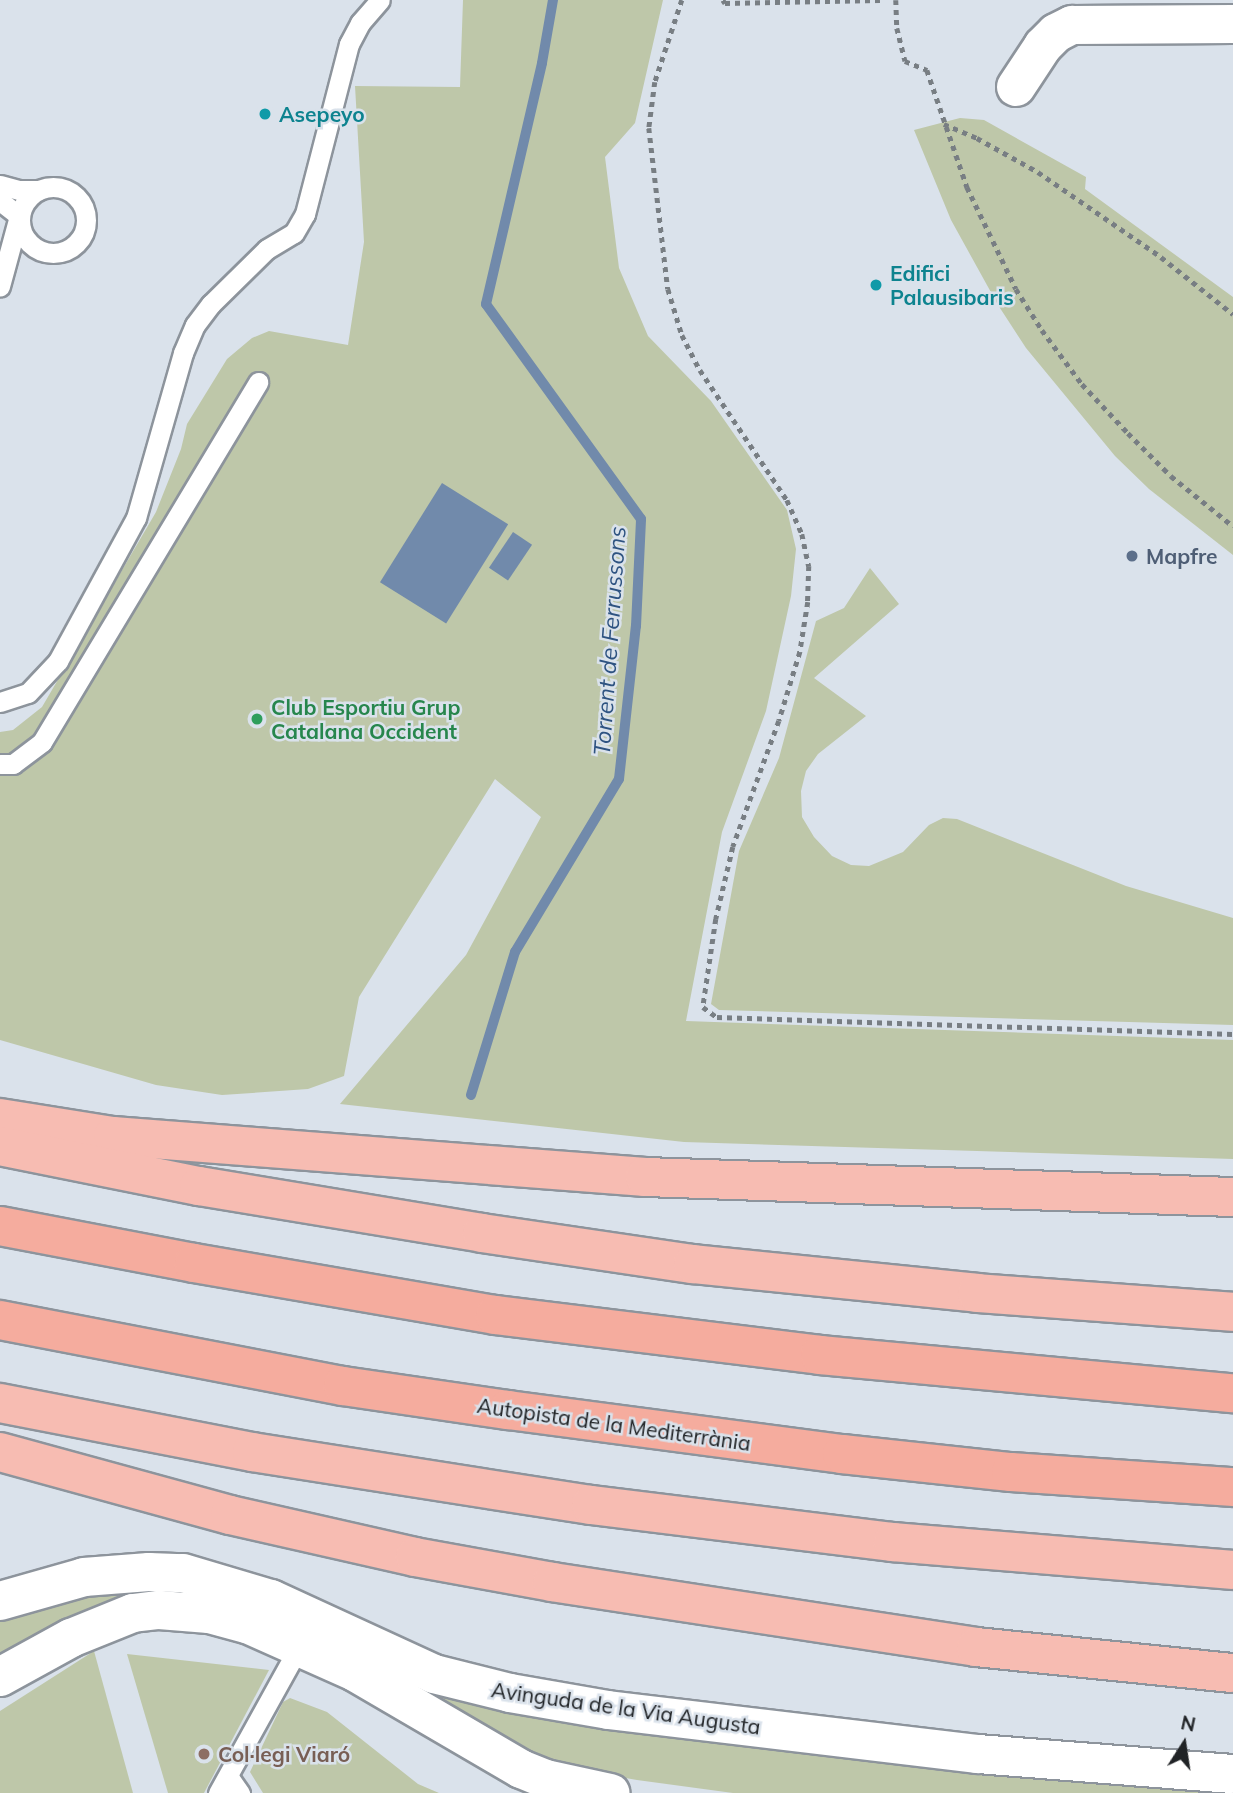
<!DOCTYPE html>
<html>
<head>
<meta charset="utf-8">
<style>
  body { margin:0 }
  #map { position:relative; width:1233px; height:1793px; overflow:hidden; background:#dae2eb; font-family:Mulish,sans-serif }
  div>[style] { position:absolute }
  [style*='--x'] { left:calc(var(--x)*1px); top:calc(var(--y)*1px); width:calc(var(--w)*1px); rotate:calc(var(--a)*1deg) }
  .green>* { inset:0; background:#bec7a9 }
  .water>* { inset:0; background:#718aab; transform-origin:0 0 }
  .stream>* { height:10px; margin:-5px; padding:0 5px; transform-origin:5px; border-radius:5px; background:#718aab }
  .path>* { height:4.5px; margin-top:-2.25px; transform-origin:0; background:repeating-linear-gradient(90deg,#787e83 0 5px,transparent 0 10px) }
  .roads { filter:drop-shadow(2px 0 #8d949c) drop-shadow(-2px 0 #8d949c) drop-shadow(0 2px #8d949c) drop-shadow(0 -2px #8d949c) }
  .service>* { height:19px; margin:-9.5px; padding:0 9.5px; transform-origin:9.5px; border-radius:9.5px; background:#fff }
  .service>.ring { margin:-9.5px; padding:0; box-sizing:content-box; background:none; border:19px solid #fff; border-radius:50% }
  .minor>* { height:38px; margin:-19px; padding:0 19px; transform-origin:19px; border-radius:19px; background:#fff }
  .tertiary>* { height:38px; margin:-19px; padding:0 19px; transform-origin:19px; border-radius:19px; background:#fff }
  .trunk>* { height:38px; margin:-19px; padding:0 19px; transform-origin:19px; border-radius:19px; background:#f7bcb2 }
  .motorway>* { height:38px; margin:-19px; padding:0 19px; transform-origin:19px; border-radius:19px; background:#f5ac9e }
  .dots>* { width:19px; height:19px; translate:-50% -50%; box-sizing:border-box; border:4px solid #dae2eb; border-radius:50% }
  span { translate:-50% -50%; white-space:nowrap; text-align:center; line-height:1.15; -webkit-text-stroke:5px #dae2eb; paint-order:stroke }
  .culture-label { font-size:21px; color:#0d838f; font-weight:700 }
  .left { translate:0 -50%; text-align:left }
  .service-label { font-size:21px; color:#4e5e75; font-weight:700 }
  .leisure-label { font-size:21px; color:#27864d; font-weight:700 }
  .street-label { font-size:21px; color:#202326 }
  .education-label { font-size:21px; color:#785e54; font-weight:700 }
  .water-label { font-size:23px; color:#2e5381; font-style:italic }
  .north { position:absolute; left:1149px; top:1709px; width:70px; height:70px; -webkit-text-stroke:5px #dae2eb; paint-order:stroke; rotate:12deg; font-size:19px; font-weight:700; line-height:28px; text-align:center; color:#202326 }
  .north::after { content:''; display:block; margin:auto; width:24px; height:32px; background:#202326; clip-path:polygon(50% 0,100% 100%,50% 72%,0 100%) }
</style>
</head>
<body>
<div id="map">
  <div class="green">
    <div style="clip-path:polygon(463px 0,663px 0,635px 123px,605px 157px,619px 268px,648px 336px,711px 401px,787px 510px,796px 549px,791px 596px,766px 711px,722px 832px,686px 1021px,1233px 1040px,1233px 1159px,684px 1142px,340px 1104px,466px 955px,541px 817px,495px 779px,359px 997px,344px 1076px,308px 1089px,222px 1095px,156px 1085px,0 1040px,0 732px,13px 730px,42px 707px,156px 512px,181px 449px,187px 424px,227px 359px,252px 338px,269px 331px,348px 345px,364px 242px,355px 86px,460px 87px)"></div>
    <div style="clip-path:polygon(960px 118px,984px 120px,1086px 177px,1085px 189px,1233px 297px,1233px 555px,1149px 489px,1115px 456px,1026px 348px,998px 305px,951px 220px,914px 130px)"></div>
    <div style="clip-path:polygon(870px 568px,899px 604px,814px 678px,866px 716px,818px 754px,806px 771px,801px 791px,802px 817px,814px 837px,832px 856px,851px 865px,869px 866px,903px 852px,929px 825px,943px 818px,957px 819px,1126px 886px,1233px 918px,1233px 1025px,719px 1010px,711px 1004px,739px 851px,779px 758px,816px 621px,844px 608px)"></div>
    <div style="clip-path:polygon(146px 1590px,99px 1608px,0 1660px,0 1619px,100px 1592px)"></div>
    <div style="clip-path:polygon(94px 1651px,133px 1793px,0 1793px,0 1711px)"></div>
    <div style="clip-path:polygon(127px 1654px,269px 1670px,204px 1793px,168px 1793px)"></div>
    <div style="clip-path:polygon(407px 1682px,1233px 1792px,1233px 1793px,733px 1793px,637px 1780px,539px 1763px)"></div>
    <div style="clip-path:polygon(290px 1698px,327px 1712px,418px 1784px,439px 1793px,263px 1793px,250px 1772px,283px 1702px)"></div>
  </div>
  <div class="water">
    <div style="left:442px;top:483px;width:78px;height:117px;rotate:32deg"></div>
    <div style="left:513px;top:532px;width:23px;height:43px;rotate:34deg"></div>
  </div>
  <div class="stream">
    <div style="--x:471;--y:1095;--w:150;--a:-72.9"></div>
    <div style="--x:515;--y:952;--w:202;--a:-59"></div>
    <div style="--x:619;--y:779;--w:154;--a:-83.7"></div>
    <div style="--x:636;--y:626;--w:107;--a:-87.3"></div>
    <div style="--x:641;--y:519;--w:265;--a:-125.8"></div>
    <div style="--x:486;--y:304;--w:247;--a:-76.9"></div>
    <div style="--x:542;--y:63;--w:64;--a:-80.1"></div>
  </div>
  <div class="path">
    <div style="--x:682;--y:0;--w:86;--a:108.2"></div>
    <div style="--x:655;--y:82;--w:46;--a:97.4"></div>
    <div style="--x:649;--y:128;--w:162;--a:83.3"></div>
    <div style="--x:668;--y:289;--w:48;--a:73.1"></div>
    <div style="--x:682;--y:335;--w:39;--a:63"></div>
    <div style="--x:700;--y:370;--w:156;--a:56.2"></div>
    <div style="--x:787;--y:500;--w:37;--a:66"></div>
    <div style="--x:802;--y:534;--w:33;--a:78"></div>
    <div style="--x:809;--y:566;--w:36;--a:92"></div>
    <div style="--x:808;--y:602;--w:51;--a:99.1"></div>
    <div style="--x:800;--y:652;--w:72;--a:106.9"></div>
    <div style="--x:779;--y:721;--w:134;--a:110.1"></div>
    <div style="--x:733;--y:847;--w:74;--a:103.3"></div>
    <div style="--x:716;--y:919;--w:89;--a:98.4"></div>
    <div style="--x:703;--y:1007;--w:17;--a:36"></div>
    <div style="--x:717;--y:1017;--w:516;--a:1.89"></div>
    <div style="--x:723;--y:0;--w:4;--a:56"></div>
    <div style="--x:725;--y:3;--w:155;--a:-1.1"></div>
    <div style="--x:896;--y:0;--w:28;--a:88"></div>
    <div style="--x:897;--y:28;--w:34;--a:76"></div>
    <div style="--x:905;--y:61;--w:24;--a:22"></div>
    <div style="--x:927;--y:70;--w:124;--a:71.1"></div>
    <div style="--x:967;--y:187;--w:113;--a:64.3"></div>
    <div style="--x:1016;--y:289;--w:49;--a:57.6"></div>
    <div style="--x:1042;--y:330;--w:67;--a:53.5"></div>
    <div style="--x:1082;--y:384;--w:67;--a:46.8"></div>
    <div style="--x:1128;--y:433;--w:61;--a:45"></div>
    <div style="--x:1171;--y:476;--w:80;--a:38.9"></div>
    <div style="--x:944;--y:124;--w:36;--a:23"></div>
    <div style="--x:977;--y:138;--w:70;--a:29.1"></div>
    <div style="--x:1038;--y:172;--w:150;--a:34.6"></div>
    <div style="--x:1161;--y:257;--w:92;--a:38.4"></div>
  </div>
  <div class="roads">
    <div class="service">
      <div style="--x:0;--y:185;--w:20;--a:15"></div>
      <div style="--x:19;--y:190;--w:20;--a:0"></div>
      <div class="ring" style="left:20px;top:187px;width:47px;height:47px"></div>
      <div style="--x:0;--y:201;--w:24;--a:38"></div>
      <div style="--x:19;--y:216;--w:73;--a:105.2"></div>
      <div style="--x:0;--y:702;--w:29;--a:-18"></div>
      <div style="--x:28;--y:693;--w:44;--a:-46.8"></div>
      <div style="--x:58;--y:661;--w:163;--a:-61.4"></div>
      <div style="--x:136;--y:518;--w:172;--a:-74.1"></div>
      <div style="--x:183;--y:353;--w:30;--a:-67"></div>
      <div style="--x:195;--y:325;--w:26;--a:-53"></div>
      <div style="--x:211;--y:304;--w:78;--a:-44.5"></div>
      <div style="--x:267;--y:249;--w:31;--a:-31"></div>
      <div style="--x:294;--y:233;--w:22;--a:-60"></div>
      <div style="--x:305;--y:214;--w:176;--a:-75.5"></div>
      <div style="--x:349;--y:44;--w:24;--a:-62"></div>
      <div style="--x:360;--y:23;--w:30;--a:-49"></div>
      <div style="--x:0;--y:764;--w:13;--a:0"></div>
      <div style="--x:13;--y:764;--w:36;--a:-37"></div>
      <div style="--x:42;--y:742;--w:420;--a:-59"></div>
      <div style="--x:228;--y:1776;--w:21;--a:55"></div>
      <div style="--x:218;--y:1793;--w:169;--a:-61"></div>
    </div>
    <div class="minor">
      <div style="--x:1016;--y:87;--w:49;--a:-56.6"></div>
      <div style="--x:1043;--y:46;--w:18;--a:-45"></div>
      <div style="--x:1056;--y:33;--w:18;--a:-27"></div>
      <div style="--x:1072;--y:25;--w:161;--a:-0.4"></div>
    </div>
    <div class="tertiary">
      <div style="--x:0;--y:1601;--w:87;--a:-15.9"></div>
      <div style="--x:84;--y:1577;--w:65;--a:-4.4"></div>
      <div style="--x:149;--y:1572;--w:34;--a:2"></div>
      <div style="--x:183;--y:1573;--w:92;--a:16.5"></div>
      <div style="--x:271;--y:1599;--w:179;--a:24.7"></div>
      <div style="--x:434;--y:1674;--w:78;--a:14"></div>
      <div style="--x:510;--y:1693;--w:99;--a:9.8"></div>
      <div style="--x:608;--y:1710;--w:373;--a:6.8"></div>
      <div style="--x:978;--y:1754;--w:256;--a:4.5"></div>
      <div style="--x:0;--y:1677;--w:81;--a:-28.8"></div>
      <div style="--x:71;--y:1638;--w:67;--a:-22"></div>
      <div style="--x:133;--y:1613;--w:26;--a:-7"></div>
      <div style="--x:159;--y:1610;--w:50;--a:4.6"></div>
      <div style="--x:209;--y:1614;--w:39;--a:15"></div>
      <div style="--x:247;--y:1624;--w:118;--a:24"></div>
      <div style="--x:355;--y:1672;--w:192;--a:30.3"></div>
      <div style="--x:521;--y:1769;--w:27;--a:22"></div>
      <div style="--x:546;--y:1779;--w:66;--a:12.2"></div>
    </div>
    <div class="trunk">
      <div style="--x:0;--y:1118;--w:114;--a:9.1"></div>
      <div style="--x:113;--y:1136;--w:534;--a:4.41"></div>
      <div style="--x:645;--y:1177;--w:588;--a:1.95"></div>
      <div style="--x:0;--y:1146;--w:203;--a:11.4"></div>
      <div style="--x:199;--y:1186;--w:287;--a:9.4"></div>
      <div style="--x:482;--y:1233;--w:213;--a:8.4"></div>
      <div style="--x:693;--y:1264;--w:285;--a:5.8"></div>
      <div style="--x:977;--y:1293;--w:257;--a:4.2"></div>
      <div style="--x:0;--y:1403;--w:257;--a:11"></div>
      <div style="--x:252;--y:1452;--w:343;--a:8.9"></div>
      <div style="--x:591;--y:1505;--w:304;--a:7"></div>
      <div style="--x:893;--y:1542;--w:341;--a:4.7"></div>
      <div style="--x:0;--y:1452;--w:238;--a:15.3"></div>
      <div style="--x:230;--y:1515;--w:190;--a:12.8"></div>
      <div style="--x:415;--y:1557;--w:139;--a:10.3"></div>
      <div style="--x:552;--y:1582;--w:429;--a:8.7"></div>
      <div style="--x:976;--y:1647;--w:258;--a:5.8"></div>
    </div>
    <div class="motorway">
      <div style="--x:0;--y:1226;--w:197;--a:10.8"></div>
      <div style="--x:194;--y:1263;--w:305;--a:9.8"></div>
      <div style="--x:495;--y:1315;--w:327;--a:7"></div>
      <div style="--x:820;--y:1355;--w:415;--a:5.3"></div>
      <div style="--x:0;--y:1320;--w:349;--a:10.9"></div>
      <div style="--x:343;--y:1386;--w:167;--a:8.3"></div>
      <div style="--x:508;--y:1410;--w:337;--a:7.5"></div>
      <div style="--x:842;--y:1454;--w:170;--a:6.1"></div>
      <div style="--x:1011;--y:1472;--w:223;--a:3.9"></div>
    </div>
  </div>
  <div class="dots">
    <div style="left:265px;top:114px;background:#0f9aa8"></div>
    <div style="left:876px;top:285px;background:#0f9aa8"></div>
    <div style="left:1132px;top:556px;background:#5c6f8a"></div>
    <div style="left:257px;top:719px;background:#2e9e5b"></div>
    <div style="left:204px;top:1754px;background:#8d6e63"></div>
  </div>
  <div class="culture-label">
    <span class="left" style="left:279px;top:114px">Asepeyo</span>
    <span class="left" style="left:890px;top:285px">Edifici<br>Palausibaris</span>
  </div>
  <div class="service-label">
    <span class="left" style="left:1146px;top:556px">Mapfre</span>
  </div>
  <div class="leisure-label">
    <span class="left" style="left:271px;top:719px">Club Esportiu Grup<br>Catalana Occident</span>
  </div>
  <div class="street-label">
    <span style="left:614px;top:1424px;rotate:8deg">Autopista de la Mediterrània</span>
    <span style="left:626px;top:1708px;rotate:8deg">Avinguda de la Via Augusta</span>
  </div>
  <div class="education-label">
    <span class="left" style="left:218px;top:1754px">Col·legi Viaró</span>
  </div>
  <div class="water-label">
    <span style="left:610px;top:641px;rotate:-86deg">Torrent de Ferrussons</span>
  </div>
  <div class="north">N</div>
</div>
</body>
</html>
